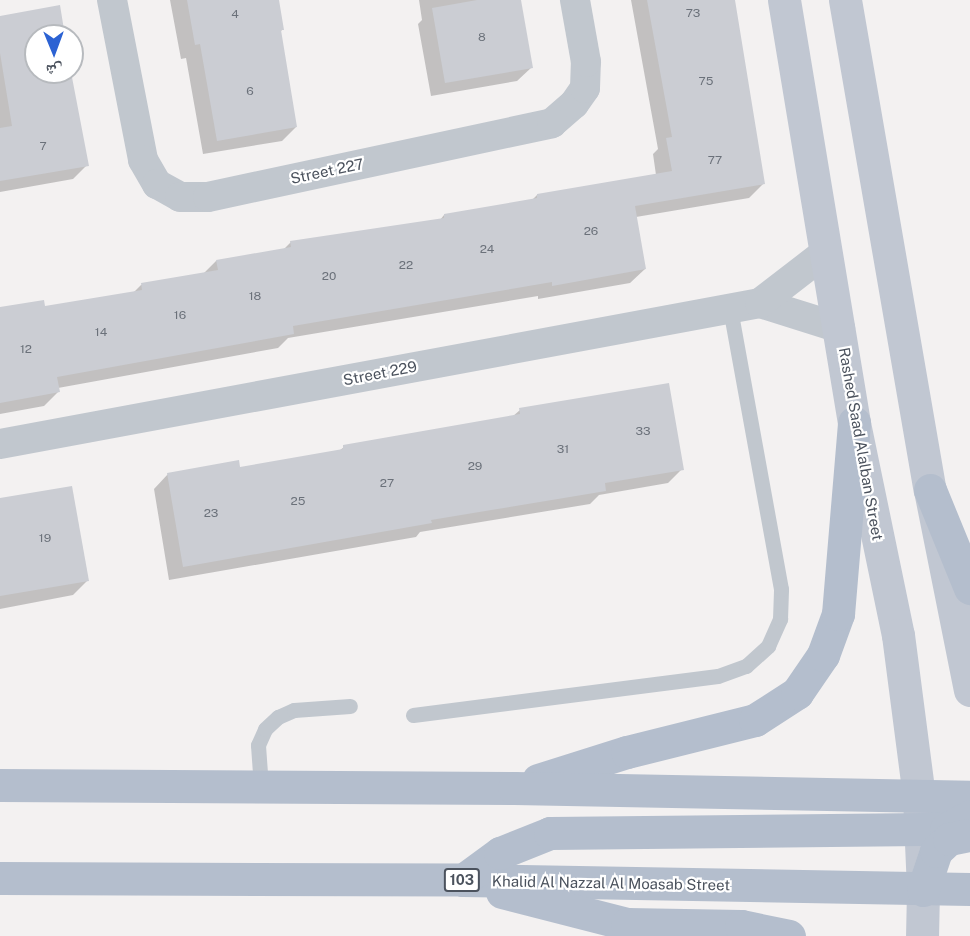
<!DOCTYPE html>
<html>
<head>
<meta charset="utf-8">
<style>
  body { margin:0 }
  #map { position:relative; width:970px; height:936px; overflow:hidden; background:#f3f1f1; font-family:"Public Sans","Noto Naskh Arabic",sans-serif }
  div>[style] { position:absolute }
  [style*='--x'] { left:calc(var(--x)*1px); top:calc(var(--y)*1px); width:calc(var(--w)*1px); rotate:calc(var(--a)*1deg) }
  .shadow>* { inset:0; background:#0003 }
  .building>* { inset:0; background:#cbcdd3 }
  .service>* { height:15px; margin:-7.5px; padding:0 7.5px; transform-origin:7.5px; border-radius:7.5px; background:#c1c7ce }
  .minor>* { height:30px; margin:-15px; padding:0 15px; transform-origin:15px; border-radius:15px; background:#c1c7ce }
  .secondary>* { height:33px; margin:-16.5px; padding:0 16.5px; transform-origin:16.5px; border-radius:16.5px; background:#c1c7d2 }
  .primary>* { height:33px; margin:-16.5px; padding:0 16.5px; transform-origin:16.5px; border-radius:16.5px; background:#b4becd }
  span { translate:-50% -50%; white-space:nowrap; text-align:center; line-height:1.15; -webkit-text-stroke:4.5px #fff; paint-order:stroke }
  .number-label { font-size:12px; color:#6b717a }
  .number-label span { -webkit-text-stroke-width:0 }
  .shield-label span { padding:2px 4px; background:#fff; border:2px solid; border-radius:4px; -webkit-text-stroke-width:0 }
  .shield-label { font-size:14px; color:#4b525d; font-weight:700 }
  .street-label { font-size:15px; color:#4b525d }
  .north { position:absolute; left:24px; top:24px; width:60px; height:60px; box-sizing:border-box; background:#fff; border:2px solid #b7babe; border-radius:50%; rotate:179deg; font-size:16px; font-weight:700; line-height:24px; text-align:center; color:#4b525d }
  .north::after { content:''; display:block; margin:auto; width:21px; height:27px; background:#2c62d3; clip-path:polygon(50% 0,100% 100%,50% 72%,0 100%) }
</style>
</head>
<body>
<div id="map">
  <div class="shadow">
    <div style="clip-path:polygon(170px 0,278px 0,283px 29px,280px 32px,296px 127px,282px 141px,203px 154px,186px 58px,181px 59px)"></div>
    <div style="clip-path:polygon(419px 0,520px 0,532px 67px,517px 81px,431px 96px,418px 24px,422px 20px)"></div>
    <div style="clip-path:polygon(631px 0,734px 0,763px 184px,749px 198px,636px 217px,645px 269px,630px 283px,538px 299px,538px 296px,288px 338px,278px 348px,58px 388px,58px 392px,44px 406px,0 414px,0 309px,44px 307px,133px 293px,141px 285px,203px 274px,216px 261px,283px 250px,291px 242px,440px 220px,444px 215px,532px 200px,537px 195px,656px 175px,653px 154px,658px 149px)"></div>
    <div style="clip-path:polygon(0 17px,64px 36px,36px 36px,36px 72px,70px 72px,87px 165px,73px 179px,0 192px)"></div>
    <div style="clip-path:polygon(520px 410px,682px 469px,668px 483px,599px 495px,590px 504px,420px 532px,416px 537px,169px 580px,154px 489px,168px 474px,239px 468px,339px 451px,344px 447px,512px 417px)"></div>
    <div style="clip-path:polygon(0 500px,87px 581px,73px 595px,0 609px)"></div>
  </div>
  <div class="building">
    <div style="clip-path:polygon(187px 0,279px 0,284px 30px,281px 30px,297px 127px,217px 141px,200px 44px,195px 45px)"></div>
    <div style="clip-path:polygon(477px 0,521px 0,533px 68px,445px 83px,432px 8px)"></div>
    <div style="clip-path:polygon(647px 0,735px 0,765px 184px,635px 206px,646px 269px,552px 286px,552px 282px,293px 326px,294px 334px,57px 377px,60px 392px,0 403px,0 307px,44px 300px,45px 306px,142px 290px,141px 283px,218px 270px,216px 260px,291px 247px,290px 241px,444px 218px,444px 214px,537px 198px,537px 194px,672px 171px,666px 138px,672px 137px)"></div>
    <div style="clip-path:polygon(60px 5px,65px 36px,36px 36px,36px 72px,71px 72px,89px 166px,0 181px,0 128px,12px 126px,0 53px,0 16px)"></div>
    <div style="clip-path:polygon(669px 383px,684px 470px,605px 483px,606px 491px,431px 520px,432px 523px,183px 567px,167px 473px,239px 460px,240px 467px,343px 449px,343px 445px,520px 414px,519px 408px)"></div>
    <div style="clip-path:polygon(72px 486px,89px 581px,0 596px,0 498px)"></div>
  </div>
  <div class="service">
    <div style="--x:413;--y:715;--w:307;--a:-7.3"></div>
    <div style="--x:718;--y:676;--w:30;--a:-20"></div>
    <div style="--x:746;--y:666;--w:30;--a:-42"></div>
    <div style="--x:768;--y:646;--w:30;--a:-66"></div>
    <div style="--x:780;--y:619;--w:30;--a:-88"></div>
    <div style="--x:781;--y:589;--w:286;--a:-100.3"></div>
    <div style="--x:261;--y:787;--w:42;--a:-94.1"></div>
    <div style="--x:258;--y:745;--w:17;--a:-66"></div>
    <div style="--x:265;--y:729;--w:18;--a:-43"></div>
    <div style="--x:278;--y:717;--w:17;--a:-24"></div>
    <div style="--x:294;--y:710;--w:56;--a:-4.1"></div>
  </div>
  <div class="minor">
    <div style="--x:112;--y:0;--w:163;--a:79"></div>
    <div style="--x:143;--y:160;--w:28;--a:60"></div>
    <div style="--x:157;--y:184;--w:26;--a:29"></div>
    <div style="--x:180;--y:197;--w:28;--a:0"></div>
    <div style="--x:208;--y:197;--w:352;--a:-12.1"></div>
    <div style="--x:552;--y:123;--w:29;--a:-41"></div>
    <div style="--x:574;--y:104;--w:19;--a:-55"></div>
    <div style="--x:585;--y:88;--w:26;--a:-88"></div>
    <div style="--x:586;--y:62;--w:63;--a:-100.1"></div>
    <div style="--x:760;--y:303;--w:84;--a:17.4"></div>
    <div style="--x:0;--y:444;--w:773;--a:-10.51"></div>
    <div style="--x:760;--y:303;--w:82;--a:-37.6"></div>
  </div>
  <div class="secondary">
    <div style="--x:784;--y:0;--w:429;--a:80.6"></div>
    <div style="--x:854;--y:423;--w:217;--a:78.3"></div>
    <div style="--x:898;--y:635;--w:163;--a:82.6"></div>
    <div style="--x:919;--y:797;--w:93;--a:87.5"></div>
    <div style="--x:923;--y:890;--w:46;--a:91.2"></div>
    <div style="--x:845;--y:0;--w:497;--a:80.2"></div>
    <div style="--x:930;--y:490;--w:204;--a:78.7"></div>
  </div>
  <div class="primary">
    <div style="--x:930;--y:490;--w:106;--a:67.8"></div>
    <div style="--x:538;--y:780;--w:93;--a:-17.5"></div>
    <div style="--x:627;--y:752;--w:132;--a:-14"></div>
    <div style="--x:755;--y:720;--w:50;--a:-32.7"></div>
    <div style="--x:797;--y:693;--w:46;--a:-55.6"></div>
    <div style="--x:823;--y:655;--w:44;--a:-69.9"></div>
    <div style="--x:838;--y:614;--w:192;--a:-85.2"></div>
    <div style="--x:0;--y:785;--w:514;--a:0.33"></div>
    <div style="--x:514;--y:788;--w:456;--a:1.1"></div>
    <div style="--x:0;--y:878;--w:463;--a:0.2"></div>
    <div style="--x:463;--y:880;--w:507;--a:1.02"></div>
    <div style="--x:463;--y:880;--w:46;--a:-36.1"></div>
    <div style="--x:500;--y:853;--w:54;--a:-21.8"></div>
    <div style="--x:550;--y:833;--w:396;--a:-0.6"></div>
    <div style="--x:946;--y:829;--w:27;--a:-28"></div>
    <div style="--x:923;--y:890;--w:41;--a:-71.6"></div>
    <div style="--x:936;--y:851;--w:18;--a:-43"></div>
    <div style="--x:949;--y:839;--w:21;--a:-11"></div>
    <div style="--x:502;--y:892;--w:129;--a:14.4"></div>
    <div style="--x:627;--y:924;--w:114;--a:1"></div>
    <div style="--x:741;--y:926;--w:49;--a:11.8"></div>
  </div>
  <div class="number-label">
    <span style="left:693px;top:14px">73</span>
    <span style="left:235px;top:15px">4</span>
    <span style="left:482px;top:38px">8</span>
    <span style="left:706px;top:82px">75</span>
    <span style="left:250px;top:92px">6</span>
    <span style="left:43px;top:147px">7</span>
    <span style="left:715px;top:161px">77</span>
    <span style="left:591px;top:232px">26</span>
    <span style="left:487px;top:250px">24</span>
    <span style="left:406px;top:266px">22</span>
    <span style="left:329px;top:277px">20</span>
    <span style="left:255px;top:297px">18</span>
    <span style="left:180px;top:316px">16</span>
    <span style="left:101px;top:333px">14</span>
    <span style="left:26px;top:350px">12</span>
    <span style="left:643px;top:432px">33</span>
    <span style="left:563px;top:450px">31</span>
    <span style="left:475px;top:467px">29</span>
    <span style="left:387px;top:484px">27</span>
    <span style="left:298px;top:502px">25</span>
    <span style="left:211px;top:514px">23</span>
    <span style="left:45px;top:539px">19</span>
  </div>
  <div class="shield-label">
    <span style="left:462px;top:880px">103</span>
  </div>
  <div class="street-label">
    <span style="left:327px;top:171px;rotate:-12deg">Street 227</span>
    <span style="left:380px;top:373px;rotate:-11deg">Street 229</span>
    <span style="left:861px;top:444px;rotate:80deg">Rashed Saad Alalban Street</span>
    <span style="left:611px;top:883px;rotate:1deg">Khalid Al Nazzal Al Moasab Street</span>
  </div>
  <div class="north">ش</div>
</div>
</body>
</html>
